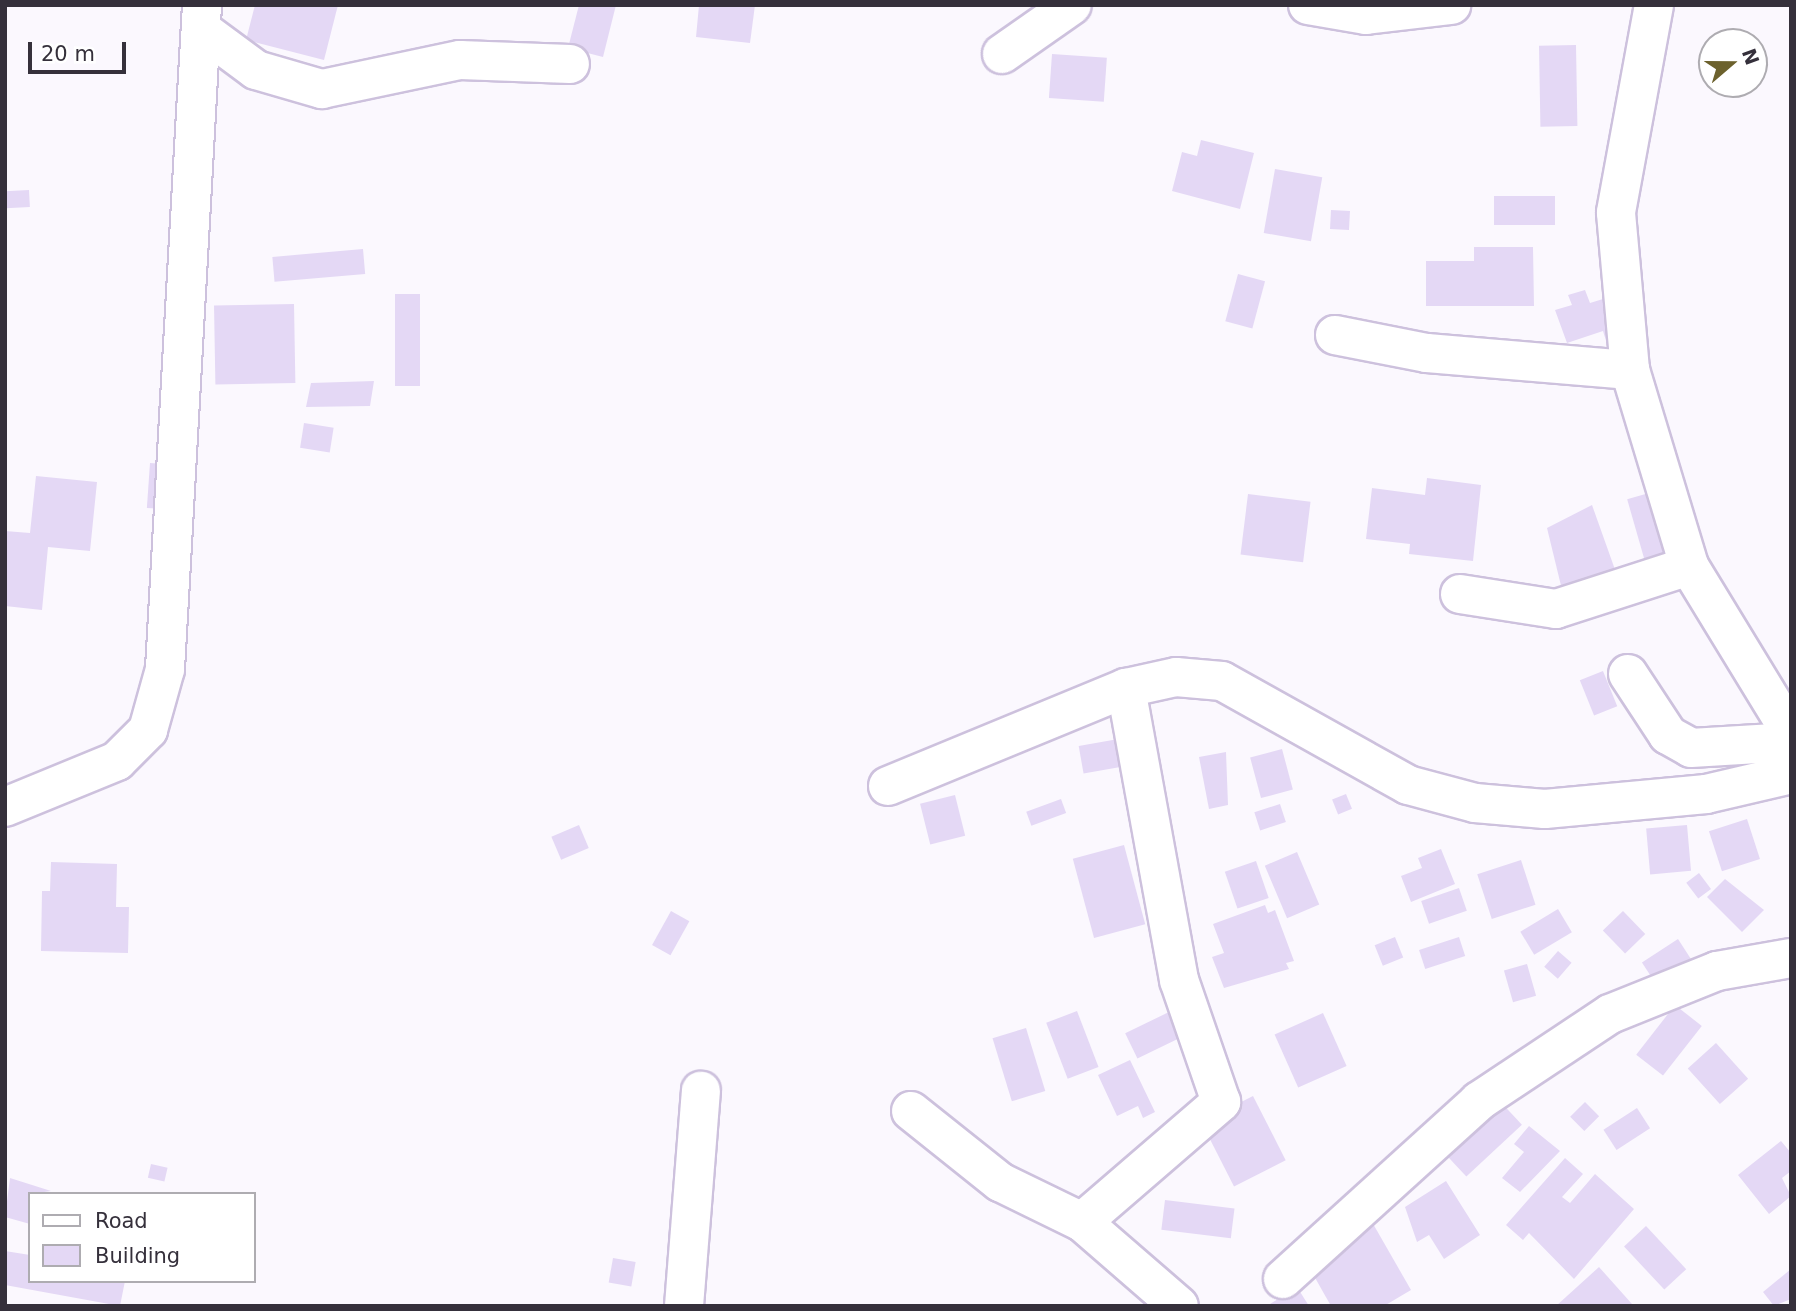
<!DOCTYPE html>
<html>
<head>
<meta charset="utf-8">
<style>
  body { margin:0 }
  #map { position:relative; width:1796px; height:1311px; overflow:hidden; background:#fbf8fe; font-family:"DejaVu Sans",sans-serif }
  div>[style] { position:absolute }
  [style*='--x'] { left:calc(var(--x)*1px); top:calc(var(--y)*1px); width:calc(var(--w)*1px); rotate:calc(var(--a)*1deg) }
  .building>* { inset:0; background:#e4d8f5; transform-origin:0 0 }
  .roads { filter:drop-shadow(2px 0 #cdc1dd) drop-shadow(-2px 0 #cdc1dd) drop-shadow(0 2px #cdc1dd) drop-shadow(0 -2px #cdc1dd) }
  .minor>* { height:38px; margin:-19px; padding:0 19px; transform-origin:19px; border-radius:19px; background:#fff }
  span { translate:-50% -50%; white-space:nowrap; text-align:center; line-height:1.15; -webkit-text-stroke:6px #fff; paint-order:stroke }
  .frame { position:absolute; inset:0; border:7px solid #35303b; pointer-events:none }
  .legend { position:absolute; left:28px; top:1192px; width:228px; height:91px; box-sizing:border-box; background:#fff; border:2px solid #aeacb1; margin:0; padding:9px 12px; list-style:none; font-size:21px; color:#35303b }
  .legend li { display:flex; align-items:center; gap:14px; height:35px }
  .legend b { width:35px; border:2px solid #aeacb1 }
  .north { position:absolute; left:1698px; top:28px; width:70px; height:70px; box-sizing:border-box; background:#fff; border:2px solid #aeacb1; border-radius:50%; rotate:70deg; font-size:19px; font-weight:700; line-height:28px; text-align:center; color:#35303b }
  .north::after { content:''; display:block; margin:auto; width:24px; height:32px; background:#6c612d; clip-path:polygon(50% 0,100% 100%,50% 72%,0 100%) }
  .scale { position:absolute; left:28px; top:42px; width:98px; height:32px; box-sizing:border-box; border:4px solid #35303b; border-top:0; padding-left:9px; font-size:21px; line-height:24px; white-space:nowrap; color:#35303b; -webkit-text-stroke:5px #fff; paint-order:stroke }
</style>
</head>
<body>
<div id="map">
  <div class="building">
    <div style="clip-path:polygon(255px 5px,338px 5px,324px 60px,246px 40px)"></div>
    <div style="clip-path:polygon(579px 5px,616px 5px,603px 57px,568px 48px)"></div>
    <div style="clip-path:polygon(699px 5px,755px 5px,750px 43px,696px 37px)"></div>
    <div style="left:1576px;top:45px;width:81px;height:37px;rotate:89deg"></div>
    <div style="left:1052px;top:54px;width:55px;height:44px;rotate:4deg"></div>
    <div style="clip-path:polygon(1201px 140px,1254px 153px,1240px 209px,1172px 191px,1182px 152px,1197px 156px)"></div>
    <div style="left:1275px;top:169px;width:48px;height:65px;rotate:10deg"></div>
    <div style="left:29px;top:190px;width:17px;height:24px;rotate:87deg"></div>
    <div style="left:1494px;top:196px;width:61px;height:29px"></div>
    <div style="left:1331px;top:210px;width:19px;height:19px;rotate:3deg"></div>
    <div style="clip-path:polygon(1474px 247px,1533px 247px,1534px 306px,1426px 306px,1426px 261px,1474px 261px)"></div>
    <div style="left:363px;top:249px;width:25px;height:91px;rotate:85deg"></div>
    <div style="left:1238px;top:274px;width:28px;height:49px;rotate:15deg"></div>
    <div style="clip-path:polygon(1585px 290px,1590px 303px,1603px 299px,1618px 341px,1607px 344px,1603px 331px,1567px 343px,1555px 310px,1572px 305px,1568px 295px)"></div>
    <div style="left:395px;top:294px;width:25px;height:92px"></div>
    <div style="left:294px;top:304px;width:79px;height:80px;rotate:89deg"></div>
    <div style="clip-path:polygon(374px 381px,370px 406px,306px 407px,311px 383px)"></div>
    <div style="left:304px;top:423px;width:30px;height:25px;rotate:9deg"></div>
    <div style="left:150px;top:463px;width:14px;height:45px;rotate:4deg"></div>
    <div style="clip-path:polygon(36px 476px,97px 482px,90px 551px,48px 547px,42px 610px,5px 606px,5px 531px,30px 533px)"></div>
    <div style="clip-path:polygon(1427px 478px,1481px 485px,1473px 561px,1409px 554px,1410px 544px,1366px 539px,1372px 488px,1425px 495px)"></div>
    <div style="left:1656px;top:491px;width:65px;height:30px;rotate:74deg"></div>
    <div style="left:1248px;top:494px;width:63px;height:61px;rotate:7deg"></div>
    <div style="clip-path:polygon(1592px 505px,1618px 578px,1564px 598px,1547px 528px)"></div>
    <div style="left:1603px;top:671px;width:38px;height:25px;rotate:68deg"></div>
    <div style="left:1124px;top:738px;width:28px;height:46px;rotate:80deg"></div>
    <div style="left:1282px;top:749px;width:42px;height:33px;rotate:75deg"></div>
    <div style="clip-path:polygon(1226px 752px,1228px 805px,1209px 809px,1199px 757px)"></div>
    <div style="left:1346px;top:794px;width:16px;height:15px;rotate:68deg"></div>
    <div style="left:955px;top:795px;width:42px;height:36px;rotate:76deg"></div>
    <div style="left:1061px;top:799px;width:15px;height:37px;rotate:70deg"></div>
    <div style="left:1280px;top:804px;width:19px;height:27px;rotate:72deg"></div>
    <div style="left:1747px;top:819px;width:42px;height:40px;rotate:72deg"></div>
    <div style="left:579px;top:825px;width:25px;height:30px;rotate:67deg"></div>
    <div style="left:1687px;top:825px;width:46px;height:41px;rotate:85deg"></div>
    <div style="left:1124px;top:845px;width:82px;height:53px;rotate:75deg"></div>
    <div style="clip-path:polygon(1441px 849px,1455px 884px,1411px 902px,1401px 876px,1422px 868px,1418px 858px)"></div>
    <div style="left:1297px;top:852px;width:57px;height:35px;rotate:67deg"></div>
    <div style="left:1521px;top:860px;width:47px;height:46px;rotate:72deg"></div>
    <div style="left:1256px;top:861px;width:39px;height:33px;rotate:71deg"></div>
    <div style="clip-path:polygon(51px 862px,117px 864px,116px 907px,129px 907px,128px 953px,41px 951px,42px 891px,50px 891px)"></div>
    <div style="left:1699px;top:873px;width:20px;height:16px;rotate:53deg"></div>
    <div style="clip-path:polygon(1725px 879px,1764px 910px,1742px 932px,1707px 897px)"></div>
    <div style="left:1459px;top:888px;width:24px;height:40px;rotate:71deg"></div>
    <div style="clip-path:polygon(1265px 905px,1268px 913px,1275px 910px,1294px 961px,1286px 963px,1289px 969px,1224px 988px,1212px 957px,1224px 953px,1213px 924px)"></div>
    <div style="left:1558px;top:909px;width:27px;height:44px;rotate:59deg"></div>
    <div style="left:671px;top:911px;width:21px;height:39px;rotate:29deg"></div>
    <div style="left:1623px;top:911px;width:32px;height:28px;rotate:46deg"></div>
    <div style="left:1395px;top:937px;width:22px;height:22px;rotate:68deg"></div>
    <div style="left:1459px;top:937px;width:20px;height:42px;rotate:72deg"></div>
    <div style="left:1678px;top:939px;width:27px;height:43px;rotate:57deg"></div>
    <div style="left:1558px;top:951px;width:18px;height:21px;rotate:41deg"></div>
    <div style="left:1527px;top:964px;width:33px;height:24px;rotate:74deg"></div>
    <div style="left:1675px;top:1005px;width:34px;height:63px;rotate:38deg"></div>
    <div style="left:1077px;top:1011px;width:60px;height:33px;rotate:69deg"></div>
    <div style="left:1171px;top:1011px;width:28px;height:51px;rotate:64deg"></div>
    <div style="left:1323px;top:1013px;width:58px;height:53px;rotate:66deg"></div>
    <div style="left:1026px;top:1028px;width:66px;height:35px;rotate:73deg"></div>
    <div style="left:1716px;top:1043px;width:48px;height:38px;rotate:48deg"></div>
    <div style="clip-path:polygon(1130px 1060px,1155px 1112px,1143px 1118px,1138px 1106px,1117px 1116px,1098px 1075px)"></div>
    <div style="left:1253px;top:1096px;width:72px;height:58px;rotate:63deg"></div>
    <div style="left:1496px;top:1097px;width:38px;height:76px;rotate:47deg"></div>
    <div style="left:1585px;top:1102px;width:20px;height:21px;rotate:45deg"></div>
    <div style="left:1637px;top:1108px;width:24px;height:40px;rotate:57deg"></div>
    <div style="clip-path:polygon(1529px 1126px,1560px 1151px,1520px 1192px,1502px 1178px,1524px 1152px,1514px 1144px)"></div>
    <div style="clip-path:polygon(1781px 1141px,1791px 1153px,1791px 1171px,1782px 1178px,1791px 1196px,1769px 1214px,1738px 1175px)"></div>
    <div style="clip-path:polygon(1565px 1158px,1583px 1174px,1562px 1197px,1570px 1203px,1595px 1174px,1634px 1209px,1574px 1279px,1529px 1233px,1523px 1240px,1506px 1225px)"></div>
    <div style="left:151px;top:1164px;width:17px;height:14px;rotate:13deg"></div>
    <div style="clip-path:polygon(10px 1178px,51px 1191px,30px 1194px,30px 1224px,5px 1217px)"></div>
    <div style="clip-path:polygon(1446px 1181px,1480px 1235px,1444px 1259px,1429px 1235px,1417px 1242px,1405px 1207px)"></div>
    <div style="left:1165px;top:1200px;width:70px;height:30px;rotate:7deg"></div>
    <div style="clip-path:polygon(1372px 1222px,1411px 1290px,1384px 1306px,1331px 1306px,1305px 1260px)"></div>
    <div style="left:1646px;top:1226px;width:59px;height:30px;rotate:47deg"></div>
    <div style="clip-path:polygon(5px 1251px,30px 1255px,30px 1281px,125px 1281px,120px 1306px,5px 1285px)"></div>
    <div style="left:613px;top:1258px;width:23px;height:25px;rotate:10deg"></div>
    <div style="clip-path:polygon(1599px 1267px,1632px 1304px,1556px 1306px)"></div>
    <div style="clip-path:polygon(1791px 1269px,1791px 1299px,1774px 1306px,1763px 1292px)"></div>
    <div style="clip-path:polygon(1297px 1287px,1309px 1306px,1267px 1306px)"></div>
  </div>
  <div class="roads">
    <div class="minor">
      <div style="--x:1308;--y:5;--w:59;--a:9.8"></div>
      <div style="--x:1366;--y:15;--w:86;--a:-6.7"></div>
      <div style="--x:1654;--y:5;--w:211;--a:100.4"></div>
      <div style="--x:1616;--y:213;--w:158;--a:84.9"></div>
      <div style="--x:1630;--y:370;--w:205;--a:73.2"></div>
      <div style="--x:1689;--y:566;--w:196;--a:58.6"></div>
      <div style="--x:202;--y:30;--w:67;--a:36.5"></div>
      <div style="--x:256;--y:70;--w:69;--a:16.1"></div>
      <div style="--x:322;--y:89;--w:141;--a:-11.9"></div>
      <div style="--x:460;--y:60;--w:110;--a:2.1"></div>
      <div style="--x:1002;--y:54;--w:85;--a:-35"></div>
      <div style="--x:1335;--y:335;--w:94;--a:11.1"></div>
      <div style="--x:1427;--y:353;--w:204;--a:4.8"></div>
      <div style="--x:1460;--y:594;--w:97;--a:8.9"></div>
      <div style="--x:1556;--y:609;--w:140;--a:-17.9"></div>
      <div style="--x:1628;--y:674;--w:73;--a:56.7"></div>
      <div style="--x:1668;--y:735;--w:26;--a:29"></div>
      <div style="--x:1691;--y:748;--w:100;--a:-3.4"></div>
      <div style="--x:888;--y:786;--w:257;--a:-22.4"></div>
      <div style="--x:1126;--y:688;--w:51;--a:-12.4"></div>
      <div style="--x:1176;--y:677;--w:46;--a:5"></div>
      <div style="--x:1222;--y:681;--w:213;--a:29.2"></div>
      <div style="--x:1408;--y:785;--w:69;--a:15"></div>
      <div style="--x:1475;--y:803;--w:70;--a:4.9"></div>
      <div style="--x:1545;--y:809;--w:162;--a:-5.3"></div>
      <div style="--x:1706;--y:794;--w:87;--a:-13.2"></div>
      <div style="--x:5;--y:807;--w:121;--a:-22.3"></div>
      <div style="--x:117;--y:761;--w:44;--a:-45"></div>
      <div style="--x:148;--y:730;--w:63;--a:-74.4"></div>
      <div style="--x:165;--y:669;--w:665;--a:-86.81"></div>
      <div style="--x:911;--y:1111;--w:114;--a:38.6"></div>
      <div style="--x:1000;--y:1182;--w:91;--a:26"></div>
      <div style="--x:1082;--y:1222;--w:128;--a:40.9"></div>
      <div style="--x:1082;--y:1222;--w:184;--a:-40.8"></div>
      <div style="--x:1221;--y:1102;--w:129;--a:-109"></div>
      <div style="--x:1179;--y:980;--w:297;--a:-100.3"></div>
      <div style="--x:1283;--y:1279;--w:265;--a:-42.2"></div>
      <div style="--x:1479;--y:1101;--w:157;--a:-33.6"></div>
      <div style="--x:1610;--y:1014;--w:115;--a:-21.9"></div>
      <div style="--x:1717;--y:971;--w:75;--a:-10"></div>
      <div style="--x:684;--y:1306;--w:216;--a:-85.5"></div>
    </div>
  </div>
  <div class="frame"></div>
  <ul class="legend">
  <li><b style="height:9px;background:#fff"></b>Road</li>
  <li><b style="height:19px;background:#e4d8f5"></b>Building</li>
  </ul>
  <div class="north">N</div>
  <div class="scale">20 m</div>
</div>
</body>
</html>
